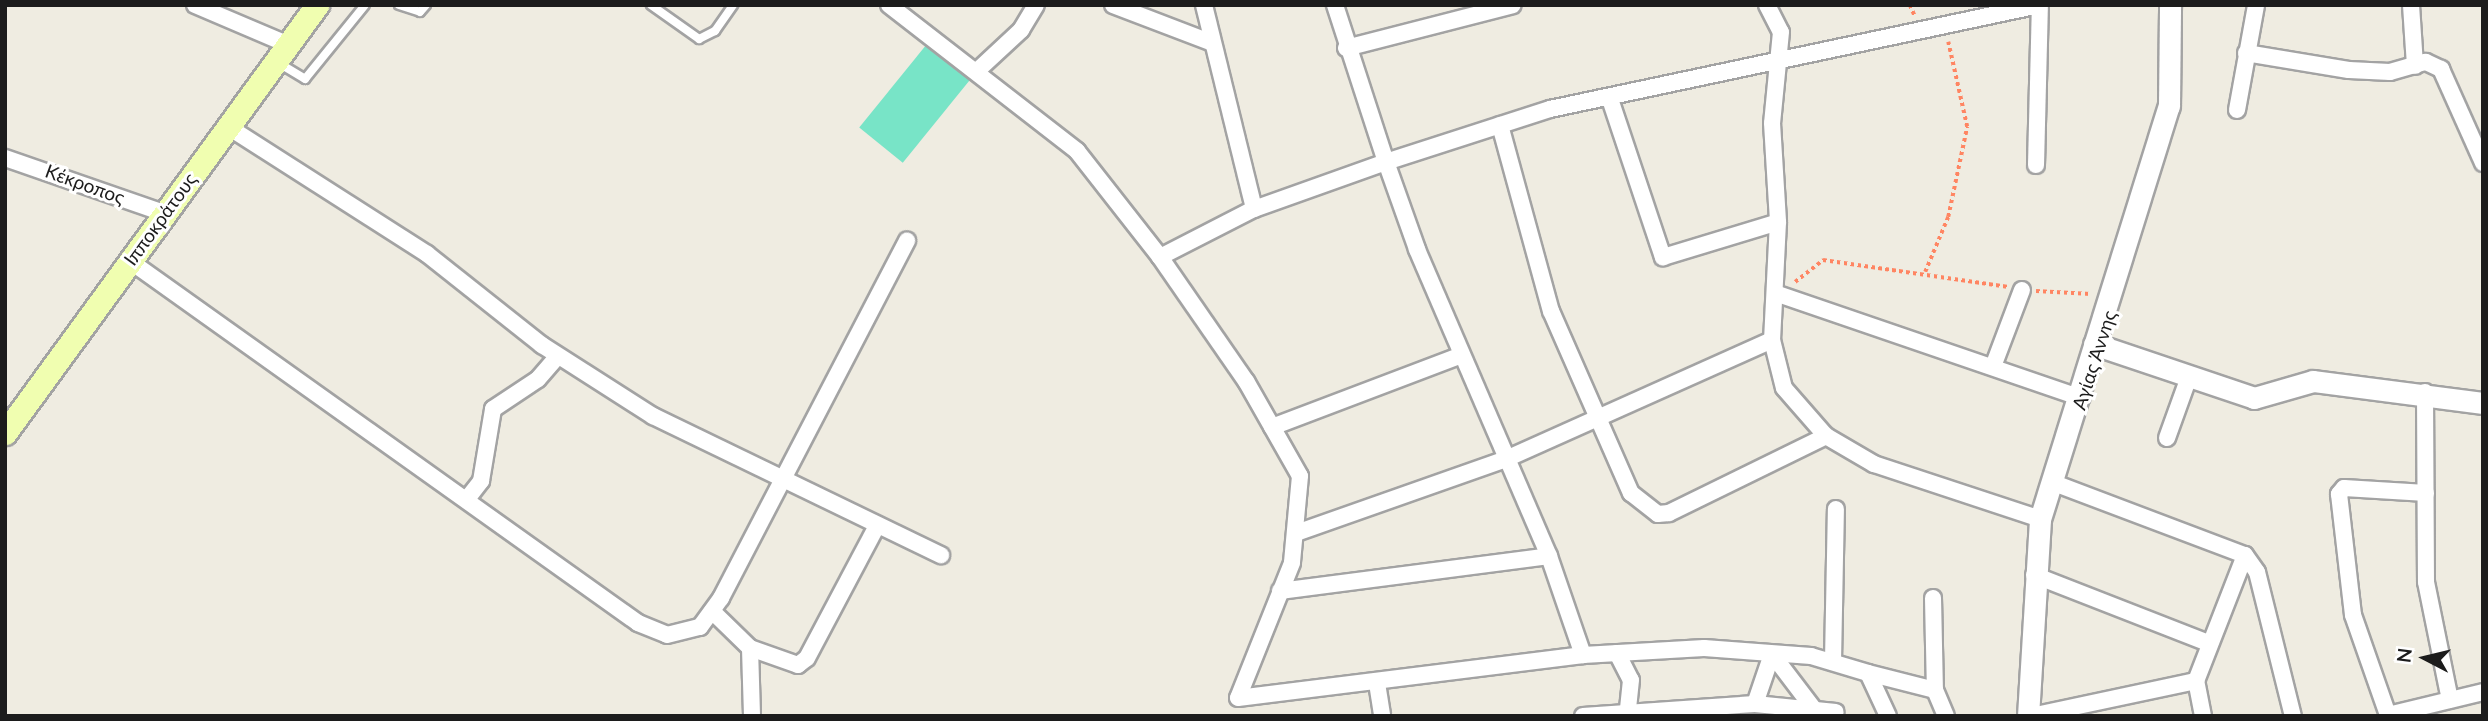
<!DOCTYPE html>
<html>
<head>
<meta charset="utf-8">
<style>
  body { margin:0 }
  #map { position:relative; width:2488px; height:721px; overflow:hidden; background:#efece1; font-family:Lato,sans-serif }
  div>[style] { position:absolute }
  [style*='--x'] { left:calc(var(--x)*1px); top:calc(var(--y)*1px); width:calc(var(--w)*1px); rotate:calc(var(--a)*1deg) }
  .pitch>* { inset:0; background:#78e4c7; transform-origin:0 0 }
  .path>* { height:3.5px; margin-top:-1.75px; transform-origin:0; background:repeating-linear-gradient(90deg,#ff8562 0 3.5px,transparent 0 7px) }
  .roads { filter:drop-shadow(2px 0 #a3a3a3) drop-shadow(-2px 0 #a3a3a3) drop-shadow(0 2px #a3a3a3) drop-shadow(0 -2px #a3a3a3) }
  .service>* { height:8px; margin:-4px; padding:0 4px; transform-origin:4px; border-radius:4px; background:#fff }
  .minor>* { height:16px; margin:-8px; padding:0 8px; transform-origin:8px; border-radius:8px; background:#fff }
  .tertiary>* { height:21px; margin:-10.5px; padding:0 10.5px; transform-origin:10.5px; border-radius:10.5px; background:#fff }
  .secondary>* { height:23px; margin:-11.5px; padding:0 11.5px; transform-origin:11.5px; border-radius:11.5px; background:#f0feb0 }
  span { translate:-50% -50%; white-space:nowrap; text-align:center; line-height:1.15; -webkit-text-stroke:6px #fff; paint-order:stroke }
  .street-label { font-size:19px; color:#1c1c1c }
  .frame { position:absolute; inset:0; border:7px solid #1c1c1c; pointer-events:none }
  .north { position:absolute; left:2390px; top:623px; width:70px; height:70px; -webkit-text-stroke:5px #fff; paint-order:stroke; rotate:277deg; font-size:19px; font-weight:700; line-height:28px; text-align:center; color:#1c1c1c }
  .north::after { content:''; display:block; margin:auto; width:24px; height:32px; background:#1c1c1c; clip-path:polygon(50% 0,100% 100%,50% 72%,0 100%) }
</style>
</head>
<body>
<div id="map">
  <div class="pitch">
    <div style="left:931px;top:39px;width:56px;height:114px;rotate:39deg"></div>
  </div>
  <div class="path">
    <div style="--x:1910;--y:5;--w:12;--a:66"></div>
    <div style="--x:1925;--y:272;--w:60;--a:-67.3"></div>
    <div style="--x:1948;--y:217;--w:92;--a:-78.1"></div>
    <div style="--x:1967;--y:127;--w:87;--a:-102.6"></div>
    <div style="--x:1795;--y:282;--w:36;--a:-38"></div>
    <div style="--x:1823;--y:260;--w:186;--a:8.3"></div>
    <div style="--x:2036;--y:291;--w:55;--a:3.1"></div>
  </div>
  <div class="roads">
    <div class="service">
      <div style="--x:399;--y:5;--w:22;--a:18"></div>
      <div style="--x:420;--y:12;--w:9;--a:-49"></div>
      <div style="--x:651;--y:5;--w:59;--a:35.3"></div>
      <div style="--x:699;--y:39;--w:18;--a:-27"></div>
      <div style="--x:715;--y:31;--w:32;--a:-55"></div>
      <div style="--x:277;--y:62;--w:33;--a:31"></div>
      <div style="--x:305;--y:79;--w:95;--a:-51"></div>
    </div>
    <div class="minor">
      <div style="--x:195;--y:5;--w:100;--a:23"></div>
      <div style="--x:889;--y:5;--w:238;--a:37.8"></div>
      <div style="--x:1077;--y:151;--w:135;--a:51.9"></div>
      <div style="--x:1160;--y:257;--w:106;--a:-27.1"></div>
      <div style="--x:1254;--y:209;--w:140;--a:-19.6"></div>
      <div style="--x:1386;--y:162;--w:165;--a:-108"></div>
      <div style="--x:1113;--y:5;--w:104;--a:20.9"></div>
      <div style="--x:1204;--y:5;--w:210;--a:76.2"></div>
      <div style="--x:1767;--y:5;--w:30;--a:63"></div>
      <div style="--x:1781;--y:32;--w:91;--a:95.6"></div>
      <div style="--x:1772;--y:123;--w:99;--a:86.5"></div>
      <div style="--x:1778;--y:222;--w:118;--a:92.9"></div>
      <div style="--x:1772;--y:340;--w:49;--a:76"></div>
      <div style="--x:1784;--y:388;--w:64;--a:48.8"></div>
      <div style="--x:1826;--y:436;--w:56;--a:30.3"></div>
      <div style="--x:1874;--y:464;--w:175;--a:18.3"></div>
      <div style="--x:2411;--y:5;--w:61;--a:86.2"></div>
      <div style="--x:1346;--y:48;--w:172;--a:-14.4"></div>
      <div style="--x:2246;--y:53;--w:104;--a:9.4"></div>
      <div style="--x:2349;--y:70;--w:41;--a:2.8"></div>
      <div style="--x:2390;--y:72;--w:37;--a:-16"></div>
      <div style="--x:2426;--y:62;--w:17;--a:25"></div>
      <div style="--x:2441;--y:69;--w:103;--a:65.9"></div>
      <div style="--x:978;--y:70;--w:59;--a:-42.9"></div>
      <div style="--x:1021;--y:30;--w:29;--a:-59"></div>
      <div style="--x:1610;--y:99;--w:167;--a:71.5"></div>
      <div style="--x:1663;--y:257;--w:120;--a:-16.9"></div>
      <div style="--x:2237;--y:110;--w:107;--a:-79.7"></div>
      <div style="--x:1500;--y:125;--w:193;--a:74.7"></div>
      <div style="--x:1551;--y:311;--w:199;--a:66.3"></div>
      <div style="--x:1631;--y:493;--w:34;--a:38"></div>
      <div style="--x:1658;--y:514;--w:11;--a:-5"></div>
      <div style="--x:1669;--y:513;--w:175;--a:-26.1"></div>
      <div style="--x:227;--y:126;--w:237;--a:32.6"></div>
      <div style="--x:427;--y:254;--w:147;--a:38.4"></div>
      <div style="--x:542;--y:345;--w:132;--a:32.6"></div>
      <div style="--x:653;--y:416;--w:320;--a:25.8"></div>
      <div style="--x:5;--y:158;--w:168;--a:19.1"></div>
      <div style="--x:2036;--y:165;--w:160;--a:-88.6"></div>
      <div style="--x:1160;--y:257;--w:151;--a:55.3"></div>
      <div style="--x:1246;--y:381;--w:109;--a:60.4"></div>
      <div style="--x:1300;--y:476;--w:87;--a:95.3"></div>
      <div style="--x:1292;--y:563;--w:145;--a:111.8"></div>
      <div style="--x:1238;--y:698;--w:348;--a:-7.1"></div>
      <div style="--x:130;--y:261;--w:624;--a:35.47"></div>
      <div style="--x:638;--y:623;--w:31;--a:22"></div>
      <div style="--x:667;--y:635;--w:34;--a:-14"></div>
      <div style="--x:700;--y:627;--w:36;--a:-54"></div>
      <div style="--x:721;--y:598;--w:403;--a:-62.5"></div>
      <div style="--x:1775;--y:293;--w:324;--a:18.9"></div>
      <div style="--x:1994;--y:364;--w:79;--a:-69.3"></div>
      <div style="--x:2425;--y:392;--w:190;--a:89.7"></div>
      <div style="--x:2426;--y:582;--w:120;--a:78.5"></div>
      <div style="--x:1272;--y:427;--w:203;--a:-20.8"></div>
      <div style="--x:2167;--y:438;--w:65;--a:-70.2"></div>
      <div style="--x:2054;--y:483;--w:204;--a:20.7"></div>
      <div style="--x:2245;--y:555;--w:21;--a:55"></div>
      <div style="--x:2257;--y:572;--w:148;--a:76"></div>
      <div style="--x:2426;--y:493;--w:82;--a:-176.5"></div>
      <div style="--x:2344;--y:488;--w:8;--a:130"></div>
      <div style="--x:2339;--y:494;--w:122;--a:83.4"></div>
      <div style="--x:2353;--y:615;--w:106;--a:70.7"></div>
      <div style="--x:2388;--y:715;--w:98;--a:-13.6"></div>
      <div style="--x:467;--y:499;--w:23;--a:-52"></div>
      <div style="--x:481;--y:481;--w:73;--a:-80.5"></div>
      <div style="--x:493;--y:409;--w:54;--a:-33.7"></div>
      <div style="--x:538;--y:379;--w:30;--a:-49"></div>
      <div style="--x:1299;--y:532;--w:219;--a:-19.4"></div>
      <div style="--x:1506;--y:459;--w:291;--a:-24.1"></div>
      <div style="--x:2034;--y:575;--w:187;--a:21.3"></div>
      <div style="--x:1280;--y:591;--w:271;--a:-7.4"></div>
      <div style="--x:1933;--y:598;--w:92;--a:88.8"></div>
      <div style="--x:1935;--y:690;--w:28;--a:67"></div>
      <div style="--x:712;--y:611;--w:53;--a:44.2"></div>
      <div style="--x:750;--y:648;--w:68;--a:88.3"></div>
      <div style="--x:750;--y:648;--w:51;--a:19.5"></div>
      <div style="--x:798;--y:665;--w:11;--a:-38"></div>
      <div style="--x:807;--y:658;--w:149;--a:-62.1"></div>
      <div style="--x:1617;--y:653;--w:30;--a:63"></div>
      <div style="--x:1631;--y:680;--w:30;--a:96"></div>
      <div style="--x:1772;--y:654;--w:68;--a:52.8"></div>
      <div style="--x:1833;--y:661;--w:152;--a:-88.9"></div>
      <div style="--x:1868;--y:673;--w:69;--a:14.2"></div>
      <div style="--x:1377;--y:683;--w:33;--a:81"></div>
      <div style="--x:1755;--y:704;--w:53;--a:-71.2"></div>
      <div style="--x:1583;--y:716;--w:172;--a:-4"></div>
      <div style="--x:1755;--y:704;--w:81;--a:5.6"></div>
      <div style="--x:1888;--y:716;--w:47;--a:-114.9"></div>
      <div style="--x:1868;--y:673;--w:59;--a:-163.4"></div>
      <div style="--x:1811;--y:656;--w:107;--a:-175.7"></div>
      <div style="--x:1704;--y:648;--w:121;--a:176.7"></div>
      <div style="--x:1583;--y:655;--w:105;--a:-109"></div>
      <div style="--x:1549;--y:556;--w:334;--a:-113.3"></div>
      <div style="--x:1417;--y:249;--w:92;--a:-109.6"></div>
      <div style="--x:1386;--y:162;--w:172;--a:-17.9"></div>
      <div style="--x:1550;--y:109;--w:499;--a:-12"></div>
      <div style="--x:2031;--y:716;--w:169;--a:-12"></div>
      <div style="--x:2203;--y:716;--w:36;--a:-101"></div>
      <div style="--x:2196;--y:681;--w:135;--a:-68.7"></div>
    </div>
    <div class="tertiary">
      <div style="--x:2094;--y:344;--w:169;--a:18.6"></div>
      <div style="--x:2254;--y:398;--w:61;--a:-16.1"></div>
      <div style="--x:2313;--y:381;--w:171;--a:7.4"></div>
      <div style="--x:2028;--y:716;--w:197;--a:-86.5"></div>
      <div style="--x:2040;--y:519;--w:433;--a:-72.7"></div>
      <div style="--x:2169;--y:106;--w:101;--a:-89.4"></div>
    </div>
    <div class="secondary">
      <div style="--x:5;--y:433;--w:530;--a:-53.91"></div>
    </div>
  </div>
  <div class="street-label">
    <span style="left:85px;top:184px;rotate:20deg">Κέκροπος</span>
    <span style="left:160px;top:219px;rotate:-54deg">Ιπποκράτους</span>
    <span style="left:2094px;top:360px;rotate:-72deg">Αγίας Άννης</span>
  </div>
  <div class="frame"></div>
  <div class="north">N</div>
</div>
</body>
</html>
